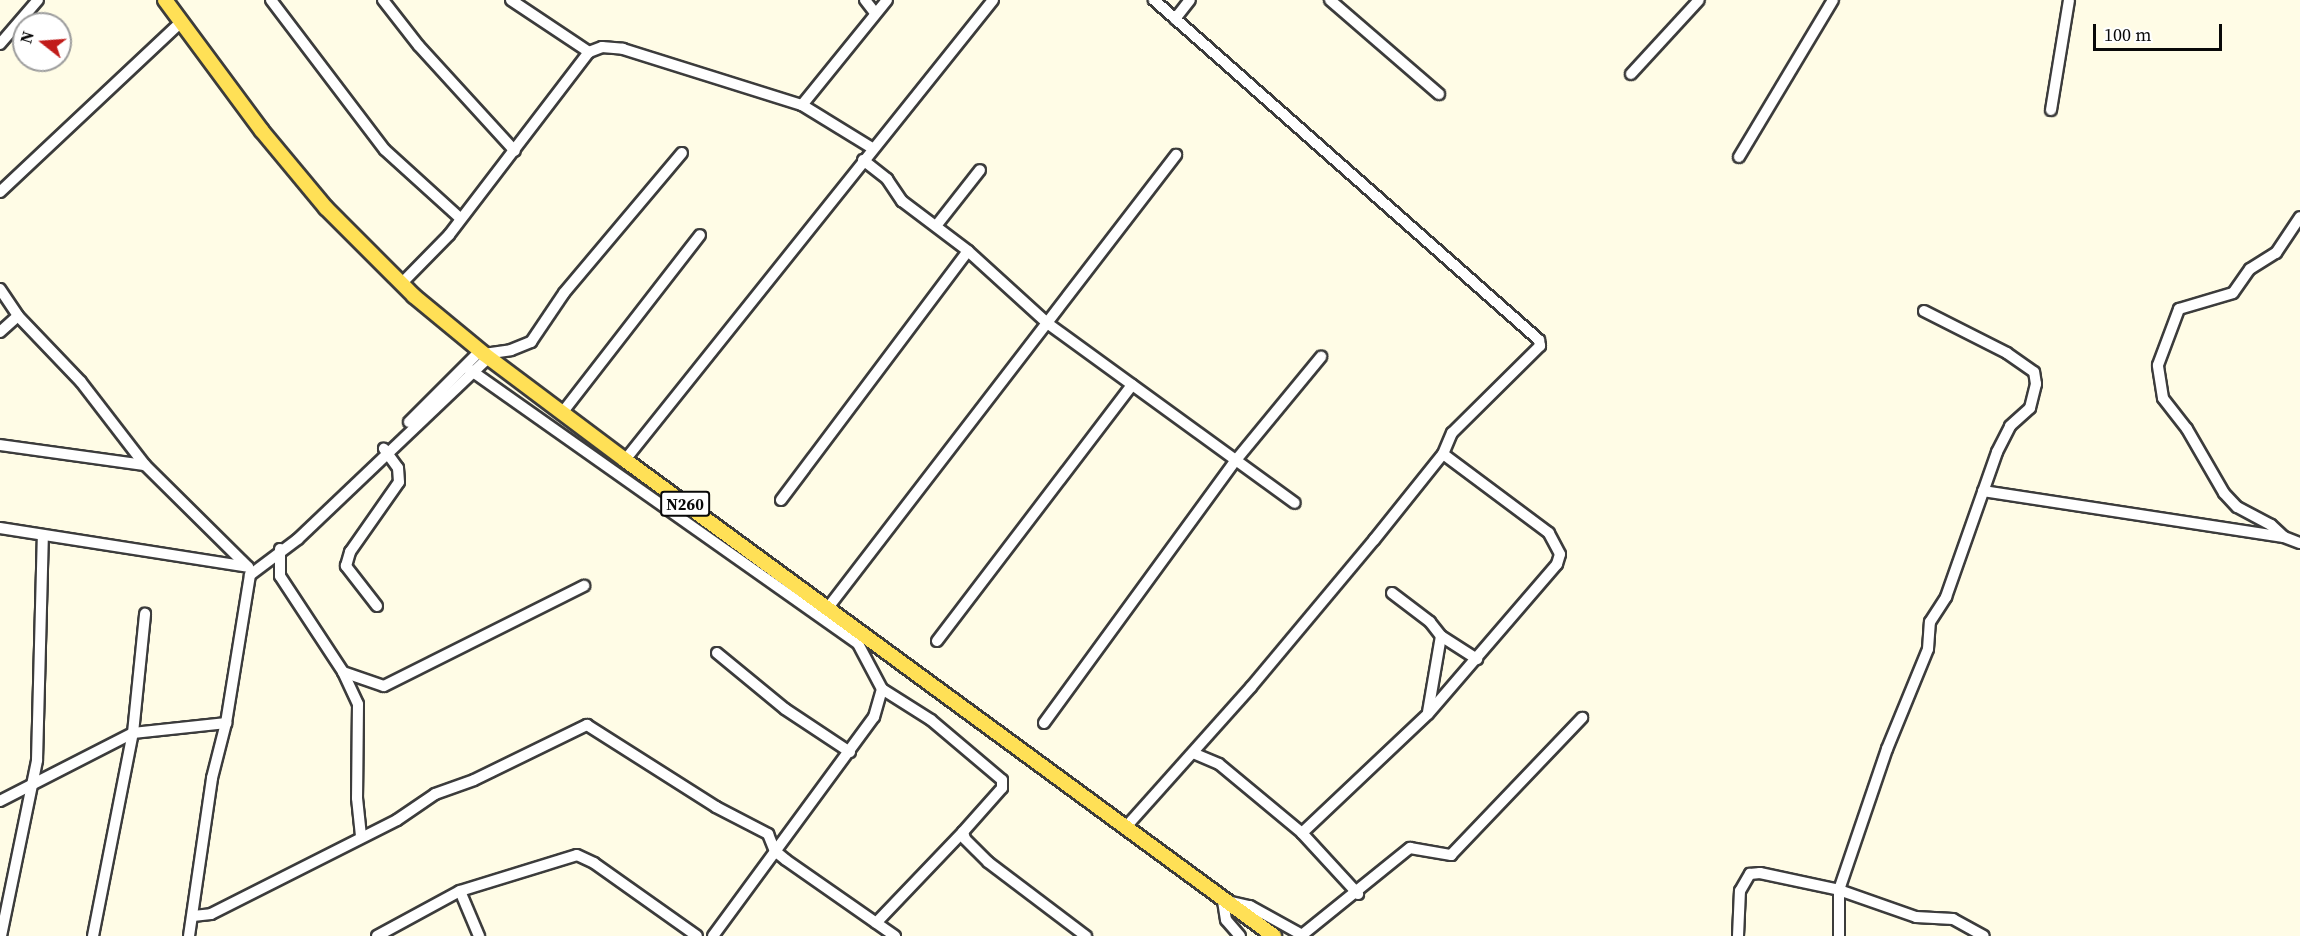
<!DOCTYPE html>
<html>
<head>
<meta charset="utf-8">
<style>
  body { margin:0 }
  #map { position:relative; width:2300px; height:936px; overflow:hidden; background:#fffce6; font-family:"Source Serif 4",serif }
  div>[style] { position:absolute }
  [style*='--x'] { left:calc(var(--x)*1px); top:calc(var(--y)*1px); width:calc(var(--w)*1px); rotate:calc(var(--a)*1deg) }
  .roads { filter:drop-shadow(2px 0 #3c3c3c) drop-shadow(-2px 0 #3c3c3c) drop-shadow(0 2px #3c3c3c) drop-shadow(0 -2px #3c3c3c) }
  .minor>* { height:10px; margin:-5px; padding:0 5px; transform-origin:5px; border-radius:5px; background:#fff }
  .major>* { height:14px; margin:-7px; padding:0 7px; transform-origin:7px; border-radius:7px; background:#ffe056 }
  span { translate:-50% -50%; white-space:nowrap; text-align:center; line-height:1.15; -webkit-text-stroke:6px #fff; paint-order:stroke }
  .shield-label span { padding:2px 4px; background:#fff; border:2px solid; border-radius:4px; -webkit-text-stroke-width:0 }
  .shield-label { font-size:16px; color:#090909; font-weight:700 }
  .north { position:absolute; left:12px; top:12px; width:60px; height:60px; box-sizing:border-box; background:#fff; border:2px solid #9d9d9d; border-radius:50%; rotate:287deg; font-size:16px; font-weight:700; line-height:24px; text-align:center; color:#090909 }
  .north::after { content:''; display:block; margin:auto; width:21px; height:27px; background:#c11c1a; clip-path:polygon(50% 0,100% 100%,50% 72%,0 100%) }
  .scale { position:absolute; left:2093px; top:24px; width:129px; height:27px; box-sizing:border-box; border:3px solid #090909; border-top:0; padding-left:8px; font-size:18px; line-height:21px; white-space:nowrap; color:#090909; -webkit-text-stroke:4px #fff; paint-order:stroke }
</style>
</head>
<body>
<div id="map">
  <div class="roads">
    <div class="minor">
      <div style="--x:271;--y:0;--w:188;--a:52.8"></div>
      <div style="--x:385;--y:150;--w:101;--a:42.2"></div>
      <div style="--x:383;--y:0;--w:58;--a:52"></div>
      <div style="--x:419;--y:46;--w:142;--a:47.6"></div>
      <div style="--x:511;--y:0;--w:94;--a:33.7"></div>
      <div style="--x:865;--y:0;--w:16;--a:52"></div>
      <div style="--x:1330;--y:0;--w:144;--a:40.8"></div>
      <div style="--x:1175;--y:19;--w:24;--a:-52"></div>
      <div style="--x:0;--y:44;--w:58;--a:-49.2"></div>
      <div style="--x:1631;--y:74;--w:100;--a:-47.4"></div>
      <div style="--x:802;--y:105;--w:135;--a:-51"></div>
      <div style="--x:2051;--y:110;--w:111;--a:-80.7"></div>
      <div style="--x:1739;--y:157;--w:183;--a:-59.1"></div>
      <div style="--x:863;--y:160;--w:31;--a:38"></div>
      <div style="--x:887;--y:179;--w:27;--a:56"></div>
      <div style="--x:902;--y:201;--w:83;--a:37.1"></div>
      <div style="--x:968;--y:251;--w:107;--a:42.3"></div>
      <div style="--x:1047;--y:323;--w:306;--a:36"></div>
      <div style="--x:0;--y:192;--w:248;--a:-43.2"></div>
      <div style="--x:936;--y:226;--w:71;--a:-51.8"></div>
      <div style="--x:401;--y:284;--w:69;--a:-45.6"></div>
      <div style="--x:449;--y:235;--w:230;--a:-52.6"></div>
      <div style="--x:589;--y:52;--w:14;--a:-21"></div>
      <div style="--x:602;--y:47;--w:21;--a:5"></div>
      <div style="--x:623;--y:49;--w:188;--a:17.4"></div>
      <div style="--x:802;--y:105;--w:82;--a:31.6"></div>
      <div style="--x:0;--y:289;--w:32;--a:56"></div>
      <div style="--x:18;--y:316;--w:91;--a:46.3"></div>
      <div style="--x:81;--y:382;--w:105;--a:52.4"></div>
      <div style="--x:145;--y:465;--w:145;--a:44.7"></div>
      <div style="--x:0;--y:332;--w:24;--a:-42"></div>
      <div style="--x:484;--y:354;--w:27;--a:-8"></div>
      <div style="--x:511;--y:350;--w:22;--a:-22"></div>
      <div style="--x:531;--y:342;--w:59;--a:-56"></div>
      <div style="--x:564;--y:293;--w:183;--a:-49.9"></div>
      <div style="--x:466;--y:367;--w:480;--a:35.2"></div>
      <div style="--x:562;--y:413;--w:225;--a:-52.2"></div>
      <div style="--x:409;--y:422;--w:100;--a:-45"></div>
      <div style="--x:0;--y:445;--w:146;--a:7.9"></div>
      <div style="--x:625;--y:460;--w:589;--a:-51.34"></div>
      <div style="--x:1983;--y:491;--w:304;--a:8.7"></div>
      <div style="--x:2284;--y:537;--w:17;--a:21"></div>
      <div style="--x:781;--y:500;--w:311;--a:-53.1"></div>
      <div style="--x:0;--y:528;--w:251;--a:8.9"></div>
      <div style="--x:2284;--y:537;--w:18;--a:-137"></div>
      <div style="--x:2271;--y:525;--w:38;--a:-152"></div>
      <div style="--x:2237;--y:507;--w:19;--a:-133"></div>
      <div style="--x:2224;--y:493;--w:74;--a:-120"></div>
      <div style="--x:2187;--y:429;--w:39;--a:-128"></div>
      <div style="--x:2163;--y:398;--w:33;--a:-99"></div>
      <div style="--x:2158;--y:365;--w:60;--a:-69.4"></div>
      <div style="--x:2179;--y:309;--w:56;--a:-16.5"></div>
      <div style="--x:2233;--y:293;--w:29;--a:-55"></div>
      <div style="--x:2250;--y:269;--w:31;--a:-32"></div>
      <div style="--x:2276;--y:253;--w:43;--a:-56.3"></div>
      <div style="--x:280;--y:549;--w:27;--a:90"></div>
      <div style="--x:280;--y:576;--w:115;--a:56.7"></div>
      <div style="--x:343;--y:672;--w:35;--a:65"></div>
      <div style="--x:358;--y:704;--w:94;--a:90.6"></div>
      <div style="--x:357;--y:798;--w:38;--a:84"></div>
      <div style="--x:1392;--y:593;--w:48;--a:37.3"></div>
      <div style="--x:1430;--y:622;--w:18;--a:52"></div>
      <div style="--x:1441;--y:636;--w:43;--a:32.6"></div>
      <div style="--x:377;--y:606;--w:51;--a:-127.8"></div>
      <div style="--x:346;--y:566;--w:15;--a:-74"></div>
      <div style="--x:350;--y:552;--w:85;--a:-55"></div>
      <div style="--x:399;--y:482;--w:14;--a:-94"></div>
      <div style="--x:398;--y:468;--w:24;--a:-126"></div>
      <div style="--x:827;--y:609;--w:573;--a:-52.45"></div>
      <div style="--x:937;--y:641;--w:322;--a:-52.7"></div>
      <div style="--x:717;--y:653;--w:88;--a:39.5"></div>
      <div style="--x:785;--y:709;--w:78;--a:33.5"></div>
      <div style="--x:343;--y:672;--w:43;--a:18.9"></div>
      <div style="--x:384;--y:686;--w:224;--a:-26.6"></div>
      <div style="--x:882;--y:689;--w:58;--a:32.3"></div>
      <div style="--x:931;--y:720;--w:93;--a:40.2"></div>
      <div style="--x:1002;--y:780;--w:8;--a:90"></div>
      <div style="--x:1002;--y:788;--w:59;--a:131.6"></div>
      <div style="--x:963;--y:832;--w:7;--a:74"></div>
      <div style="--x:965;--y:839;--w:33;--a:45"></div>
      <div style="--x:988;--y:862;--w:123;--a:37.1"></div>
      <div style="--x:1428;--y:712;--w:77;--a:-80.3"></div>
      <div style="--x:1044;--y:723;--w:326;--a:-53.9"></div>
      <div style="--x:1236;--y:460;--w:134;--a:-50.5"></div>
      <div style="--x:1193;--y:753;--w:28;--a:23"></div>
      <div style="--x:1219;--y:764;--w:108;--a:39.7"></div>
      <div style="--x:1302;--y:833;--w:83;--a:47.4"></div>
      <div style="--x:0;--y:801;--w:149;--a:-27.1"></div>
      <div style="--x:133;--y:733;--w:94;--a:-6.1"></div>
      <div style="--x:1125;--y:828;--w:189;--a:-48.2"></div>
      <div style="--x:1251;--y:687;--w:192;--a:-50.1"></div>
      <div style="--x:1374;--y:540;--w:110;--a:-51.3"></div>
      <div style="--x:1443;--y:454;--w:23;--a:-67"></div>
      <div style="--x:1452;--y:433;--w:124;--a:-44.7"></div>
      <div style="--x:1540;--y:346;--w:6;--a:-99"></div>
      <div style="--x:1539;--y:340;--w:514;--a:-138.55"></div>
      <div style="--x:1302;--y:833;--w:173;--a:-43.4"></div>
      <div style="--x:1428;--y:714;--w:198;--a:-49.3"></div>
      <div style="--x:1557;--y:564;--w:10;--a:-73"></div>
      <div style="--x:1560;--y:554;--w:24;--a:-118"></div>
      <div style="--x:1549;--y:533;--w:132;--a:-143.3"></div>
      <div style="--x:460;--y:891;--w:49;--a:67.1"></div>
      <div style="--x:193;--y:916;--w:18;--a:-6"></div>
      <div style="--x:211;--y:914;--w:208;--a:-26.8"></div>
      <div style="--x:397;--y:820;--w:46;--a:-34.4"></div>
      <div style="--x:435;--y:794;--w:41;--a:-19.7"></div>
      <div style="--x:474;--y:780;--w:126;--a:-26"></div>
      <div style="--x:587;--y:725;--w:153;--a:32.4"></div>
      <div style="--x:716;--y:807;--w:59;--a:27.4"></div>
      <div style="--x:768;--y:834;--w:18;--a:68"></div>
      <div style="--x:775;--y:851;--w:14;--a:39"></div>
      <div style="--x:786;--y:860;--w:133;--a:34.9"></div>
      <div style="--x:876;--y:923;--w:126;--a:-46.3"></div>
      <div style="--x:1;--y:936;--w:180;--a:-78.4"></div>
      <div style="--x:37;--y:760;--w:225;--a:-88.5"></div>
      <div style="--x:93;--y:936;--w:207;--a:-78.9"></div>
      <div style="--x:133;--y:733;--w:120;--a:-84.2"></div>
      <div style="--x:189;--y:936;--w:160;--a:-81.7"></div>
      <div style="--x:212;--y:778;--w:57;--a:-75.7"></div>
      <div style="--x:226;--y:723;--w:150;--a:-80.8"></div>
      <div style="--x:250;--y:575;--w:60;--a:-36.9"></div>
      <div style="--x:298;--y:539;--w:262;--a:-43.6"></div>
      <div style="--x:377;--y:936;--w:94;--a:-28.5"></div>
      <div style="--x:460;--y:891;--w:122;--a:-17.1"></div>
      <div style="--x:577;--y:855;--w:19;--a:25"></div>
      <div style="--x:594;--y:863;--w:126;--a:35.3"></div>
      <div style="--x:713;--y:936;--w:272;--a:-53.7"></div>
      <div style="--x:874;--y:717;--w:29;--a:-74"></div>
      <div style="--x:882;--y:689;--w:58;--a:-117.9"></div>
      <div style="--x:1240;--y:936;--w:21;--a:-131"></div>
      <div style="--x:1226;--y:920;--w:20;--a:-99"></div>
      <div style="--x:1223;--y:900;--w:28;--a:13"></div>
      <div style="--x:1250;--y:906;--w:60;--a:29.1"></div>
      <div style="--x:1302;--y:935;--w:139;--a:-38.9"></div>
      <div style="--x:1410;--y:848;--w:42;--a:9.7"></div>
      <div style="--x:1451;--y:855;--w:190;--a:-46.3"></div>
      <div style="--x:1738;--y:936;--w:45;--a:-87.5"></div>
      <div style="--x:1740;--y:891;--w:20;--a:-60"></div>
      <div style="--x:1750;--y:874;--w:10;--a:-6"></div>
      <div style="--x:1760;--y:873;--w:81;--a:12.1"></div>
      <div style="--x:1839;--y:890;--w:82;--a:19.3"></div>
      <div style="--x:1916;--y:917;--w:37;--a:3"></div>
      <div style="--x:1953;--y:919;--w:35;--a:29"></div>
      <div style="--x:1839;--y:936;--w:46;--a:-90"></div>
      <div style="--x:1839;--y:890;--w:149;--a:-71.2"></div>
      <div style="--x:1887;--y:749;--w:108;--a:-67.7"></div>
      <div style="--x:1928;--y:649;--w:27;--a:-86"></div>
      <div style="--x:1930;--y:622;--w:30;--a:-57"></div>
      <div style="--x:1946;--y:597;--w:154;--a:-70.6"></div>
      <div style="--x:1997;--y:452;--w:29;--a:-63"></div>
      <div style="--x:2010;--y:426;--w:27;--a:-42"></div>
      <div style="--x:2030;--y:408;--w:25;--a:-76"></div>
      <div style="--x:2036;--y:384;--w:12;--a:-99"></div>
      <div style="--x:2034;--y:372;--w:33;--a:-145"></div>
      <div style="--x:2007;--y:353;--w:93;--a:-153.2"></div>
    </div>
    <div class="major">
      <div style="--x:165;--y:0;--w:163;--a:53.5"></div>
      <div style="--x:262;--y:131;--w:100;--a:50.3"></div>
      <div style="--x:326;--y:208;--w:124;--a:45"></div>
      <div style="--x:414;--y:296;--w:91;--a:39.6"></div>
      <div style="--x:484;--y:354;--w:176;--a:36.9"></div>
      <div style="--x:625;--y:460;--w:805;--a:36.26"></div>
    </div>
  </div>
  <div class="shield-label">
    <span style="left:685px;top:504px">N260</span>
  </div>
  <div class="north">N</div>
  <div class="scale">100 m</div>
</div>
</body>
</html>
